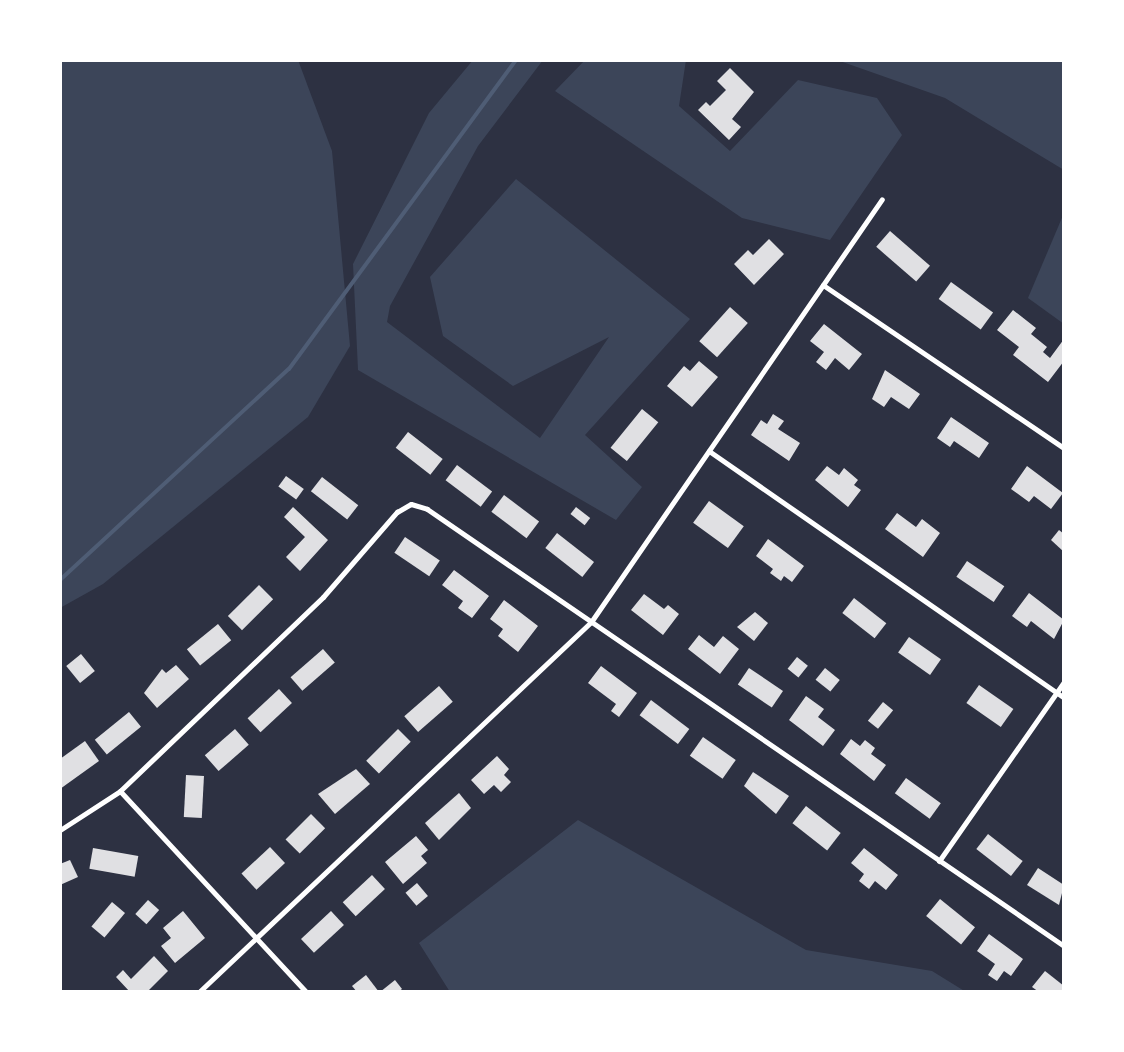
<!DOCTYPE html>
<html>
<head>
<meta charset="utf-8">
<style>
  body { margin:0 }
  #map { position:relative; width:1124px; height:1052px; overflow:hidden; background:#2d3142; font-family:"Space Grotesk",sans-serif }
  div>[style] { position:absolute }
  [style*='--x'] { left:calc(var(--x)*1px); top:calc(var(--y)*1px); width:calc(var(--w)*1px); rotate:calc(var(--a)*1deg) }
  .green>* { inset:0; background:#3c4559 }
  .stream>* { height:4px; margin:-2px; padding:0 2px; transform-origin:2px; border-radius:2px; background:#4f5d75 }
  .building>* { inset:0; background:#e0e0e3; transform-origin:0 0 }
  .minor>* { height:5px; margin:-2.5px; padding:0 2.5px; transform-origin:2.5px; border-radius:2.5px; background:#fff }
  span { translate:-50% -50%; white-space:nowrap; text-align:center; line-height:1.15; -webkit-text-stroke:9px #fff; paint-order:stroke }
  .frame { position:absolute; inset:0; border:62px solid #fff; pointer-events:none }
</style>
</head>
<body>
<div id="map">
  <div class="green">
    <div style="clip-path:polygon(60px 60px,298px 60px,332px 151px,350px 346px,308px 417px,103px 584px,60px 608px)"></div>
    <div style="clip-path:polygon(473px 60px,543px 60px,478px 146px,390px 306px,387px 322px,540px 438px,609px 337px,513px 386px,443px 336px,430px 277px,516px 179px,690px 319px,585px 435px,642px 487px,616px 520px,358px 370px,353px 264px,429px 113px)"></div>
    <div style="clip-path:polygon(585px 60px,686px 60px,679px 106px,730px 151px,798px 80px,877px 98px,902px 135px,830px 240px,742px 218px,555px 91px)"></div>
    <div style="clip-path:polygon(837px 60px,1064px 60px,1064px 170px,945px 98px)"></div>
    <div style="clip-path:polygon(1064px 213px,1064px 324px,1028px 298px)"></div>
    <div style="clip-path:polygon(578px 820px,806px 950px,932px 971px,966px 992px,450px 992px,419px 943px)"></div>
  </div>
  <div class="stream">
    <div style="--x:60;--y:580;--w:311;--a:-42.7"></div>
    <div style="--x:289;--y:369;--w:383;--a:-53.7"></div>
  </div>
  <div class="building">
    <div style="clip-path:polygon(730px 68px,754px 92px,732px 119px,741px 127px,729px 140px,698px 110px,706px 102px,710px 106px,726px 90px,717px 81px)"></div>
    <div style="left:890px;top:231px;width:53px;height:21px;rotate:41deg"></div>
    <div style="clip-path:polygon(769px 239px,784px 254px,754px 285px,734px 264px,748px 250px,753px 255px)"></div>
    <div style="left:951px;top:282px;width:52px;height:21px;rotate:36deg"></div>
    <div style="left:730px;top:307px;width:24px;height:46px;rotate:42deg"></div>
    <div style="clip-path:polygon(1013px 310px,1036px 328px,1031px 334px,1047px 347px,1043px 352px,1050px 358px,1064px 339px,1064px 361px,1048px 382px,1013px 355px,1019px 347px,997px 330px)"></div>
    <div style="clip-path:polygon(824px 324px,862px 354px,849px 370px,835px 358px,826px 370px,816px 362px,824px 352px,810px 341px)"></div>
    <div style="clip-path:polygon(699px 361px,718px 377px,692px 407px,667px 386px,684px 366px,690px 371px)"></div>
    <div style="clip-path:polygon(885px 370px,920px 394px,909px 409px,891px 397px,884px 407px,872px 399px)"></div>
    <div style="left:642px;top:409px;width:21px;height:50px;rotate:39deg"></div>
    <div style="clip-path:polygon(773px 414px,784px 421px,778px 429px,800px 443px,789px 461px,751px 435px,761px 420px,767px 424px)"></div>
    <div style="clip-path:polygon(951px 417px,989px 443px,979px 458px,954px 441px,950px 447px,937px 438px)"></div>
    <div style="left:408px;top:432px;width:44px;height:20px;rotate:38deg"></div>
    <div style="left:457px;top:465px;width:44px;height:19px;rotate:37deg"></div>
    <div style="clip-path:polygon(827px 466px,839px 475px,844px 468px,858px 480px,854px 485px,861px 490px,848px 507px,815px 480px)"></div>
    <div style="clip-path:polygon(1027px 466px,1063px 493px,1051px 509px,1034px 496px,1029px 502px,1011px 489px)"></div>
    <div style="left:286px;top:476px;width:22px;height:13px;rotate:36deg"></div>
    <div style="left:322px;top:477px;width:46px;height:18px;rotate:38deg"></div>
    <div style="left:504px;top:495px;width:44px;height:21px;rotate:37deg"></div>
    <div style="left:709px;top:501px;width:43px;height:27px;rotate:36deg"></div>
    <div style="clip-path:polygon(293px 507px,328px 540px,300px 571px,286px 557px,305px 537px,284px 517px)"></div>
    <div style="left:576px;top:507px;width:18px;height:9px;rotate:38deg"></div>
    <div style="clip-path:polygon(897px 513px,916px 527px,922px 519px,940px 533px,923px 557px,885px 529px)"></div>
    <div style="clip-path:polygon(1059px 530px,1064px 534px,1064px 552px,1051px 540px)"></div>
    <div style="left:557px;top:533px;width:47px;height:19px;rotate:38deg"></div>
    <div style="left:405px;top:537px;width:42px;height:19px;rotate:34deg"></div>
    <div style="clip-path:polygon(768px 539px,804px 566px,792px 582px,784px 576px,781px 581px,770px 573px,773px 569px,756px 556px)"></div>
    <div style="left:967px;top:561px;width:45px;height:19px;rotate:34deg"></div>
    <div style="clip-path:polygon(454px 570px,489px 596px,472px 618px,458px 608px,463px 601px,442px 585px)"></div>
    <div style="left:259px;top:585px;width:20px;height:44px;rotate:45deg"></div>
    <div style="clip-path:polygon(1029px 593px,1064px 620px,1054px 639px,1031px 621px,1027px 627px,1012px 616px)"></div>
    <div style="clip-path:polygon(644px 594px,664px 609px,668px 605px,679px 614px,663px 635px,631px 610px)"></div>
    <div style="left:854px;top:598px;width:41px;height:19px;rotate:38deg"></div>
    <div style="clip-path:polygon(504px 600px,538px 626px,518px 652px,498px 636px,503px 629px,490px 619px)"></div>
    <div style="clip-path:polygon(755px 612px,768px 623px,754px 641px,737px 627px)"></div>
    <div style="left:218px;top:624px;width:21px;height:40px;rotate:51deg"></div>
    <div style="clip-path:polygon(699px 635px,714px 647px,723px 636px,739px 649px,720px 674px,688px 649px)"></div>
    <div style="left:909px;top:637px;width:39px;height:19px;rotate:35deg"></div>
    <div style="left:323px;top:649px;width:18px;height:43px;rotate:49deg"></div>
    <div style="left:81px;top:654px;width:22px;height:19px;rotate:51deg"></div>
    <div style="left:797px;top:657px;width:14px;height:15px;rotate:39deg"></div>
    <div style="clip-path:polygon(176px 665px,189px 679px,157px 708px,144px 693px,162px 669px,166px 673px)"></div>
    <div style="clip-path:polygon(601px 666px,637px 693px,619px 717px,611px 711px,616px 704px,588px 683px)"></div>
    <div style="left:749px;top:668px;width:41px;height:20px;rotate:34deg"></div>
    <div style="left:825px;top:668px;width:19px;height:15px;rotate:39deg"></div>
    <div style="left:979px;top:685px;width:42px;height:22px;rotate:35deg"></div>
    <div style="left:439px;top:686px;width:21px;height:46px;rotate:49deg"></div>
    <div style="left:279px;top:689px;width:19px;height:43px;rotate:47deg"></div>
    <div style="clip-path:polygon(806px 696px,824px 709px,818px 717px,835px 730px,823px 746px,789px 720px)"></div>
    <div style="left:651px;top:700px;width:48px;height:19px;rotate:37deg"></div>
    <div style="left:883px;top:702px;width:13px;height:24px;rotate:39deg"></div>
    <div style="left:129px;top:712px;width:19px;height:44px;rotate:51deg"></div>
    <div style="left:235px;top:729px;width:21px;height:40px;rotate:49deg"></div>
    <div style="left:398px;top:729px;width:18px;height:45px;rotate:45deg"></div>
    <div style="left:703px;top:737px;width:40px;height:23px;rotate:35deg"></div>
    <div style="clip-path:polygon(851px 739px,860px 746px,865px 740px,875px 748px,871px 754px,886px 765px,874px 781px,840px 754px)"></div>
    <div style="clip-path:polygon(85px 741px,99px 761px,60px 789px,60px 759px)"></div>
    <div style="clip-path:polygon(497px 756px,509px 769px,504px 775px,511px 782px,501px 792px,494px 785px,484px 794px,471px 780px)"></div>
    <div style="clip-path:polygon(356px 769px,370px 784px,335px 814px,318px 794px)"></div>
    <div style="clip-path:polygon(753px 772px,789px 796px,776px 814px,744px 786px)"></div>
    <div style="left:186px;top:775px;width:18px;height:42px;rotate:3deg"></div>
    <div style="left:906px;top:778px;width:43px;height:19px;rotate:36deg"></div>
    <div style="clip-path:polygon(459px 793px,471px 808px,439px 840px,425px 823px)"></div>
    <div style="left:806px;top:806px;width:44px;height:22px;rotate:38deg"></div>
    <div style="left:311px;top:814px;width:20px;height:36px;rotate:45deg"></div>
    <div style="left:988px;top:834px;width:44px;height:19px;rotate:38deg"></div>
    <div style="clip-path:polygon(416px 836px,428px 850px,421px 856px,427px 863px,403px 884px,385px 862px)"></div>
    <div style="left:270px;top:847px;width:22px;height:39px;rotate:47deg"></div>
    <div style="left:93px;top:848px;width:46px;height:21px;rotate:10deg"></div>
    <div style="clip-path:polygon(864px 848px,898px 875px,886px 890px,875px 881px,869px 889px,859px 881px,864px 874px,851px 863px)"></div>
    <div style="clip-path:polygon(70px 860px,78px 877px,60px 885px,60px 864px)"></div>
    <div style="clip-path:polygon(1038px 868px,1064px 885px,1059px 905px,1027px 885px)"></div>
    <div style="left:372px;top:875px;width:19px;height:40px;rotate:47deg"></div>
    <div style="left:417px;top:883px;width:17px;height:15px;rotate:50deg"></div>
    <div style="left:940px;top:899px;width:45px;height:22px;rotate:39deg"></div>
    <div style="left:148px;top:900px;width:15px;height:19px;rotate:42deg"></div>
    <div style="left:112px;top:902px;width:17px;height:32px;rotate:40deg"></div>
    <div style="clip-path:polygon(183px 911px,205px 938px,175px 963px,161px 946px,171px 938px,163px 928px)"></div>
    <div style="left:331px;top:911px;width:19px;height:41px;rotate:47deg"></div>
    <div style="clip-path:polygon(989px 934px,1023px 959px,1011px 976px,1004px 971px,997px 981px,988px 975px,995px 964px,977px 951px)"></div>
    <div style="clip-path:polygon(154px 956px,168px 971px,147px 992px,130px 992px,116px 977px,123px 970px,131px 979px)"></div>
    <div style="clip-path:polygon(1045px 971px,1064px 986px,1064px 992px,1039px 992px,1032px 987px)"></div>
    <div style="clip-path:polygon(366px 975px,379px 992px,357px 992px,352px 986px)"></div>
    <div style="clip-path:polygon(395px 980px,402px 989px,398px 992px,380px 992px)"></div>
  </div>
  <div class="minor">
    <div style="--x:823;--y:285;--w:291;--a:34.1"></div>
    <div style="--x:709;--y:451;--w:432;--a:34.8"></div>
    <div style="--x:120;--y:791;--w:274;--a:47.2"></div>
    <div style="--x:60;--y:830;--w:72;--a:-33"></div>
    <div style="--x:120;--y:791;--w:281;--a:-43.7"></div>
    <div style="--x:323;--y:597;--w:113;--a:-49"></div>
    <div style="--x:397;--y:512;--w:16;--a:-30"></div>
    <div style="--x:411;--y:504;--w:17;--a:17"></div>
    <div style="--x:427;--y:509;--w:772;--a:34.45"></div>
    <div style="--x:939;--y:861;--w:218;--a:-55.1"></div>
    <div style="--x:199;--y:992;--w:539;--a:-43.35"></div>
    <div style="--x:591;--y:622;--w:513;--a:-55.47"></div>
  </div>
  <div class="frame"></div>
</div>
</body>
</html>
